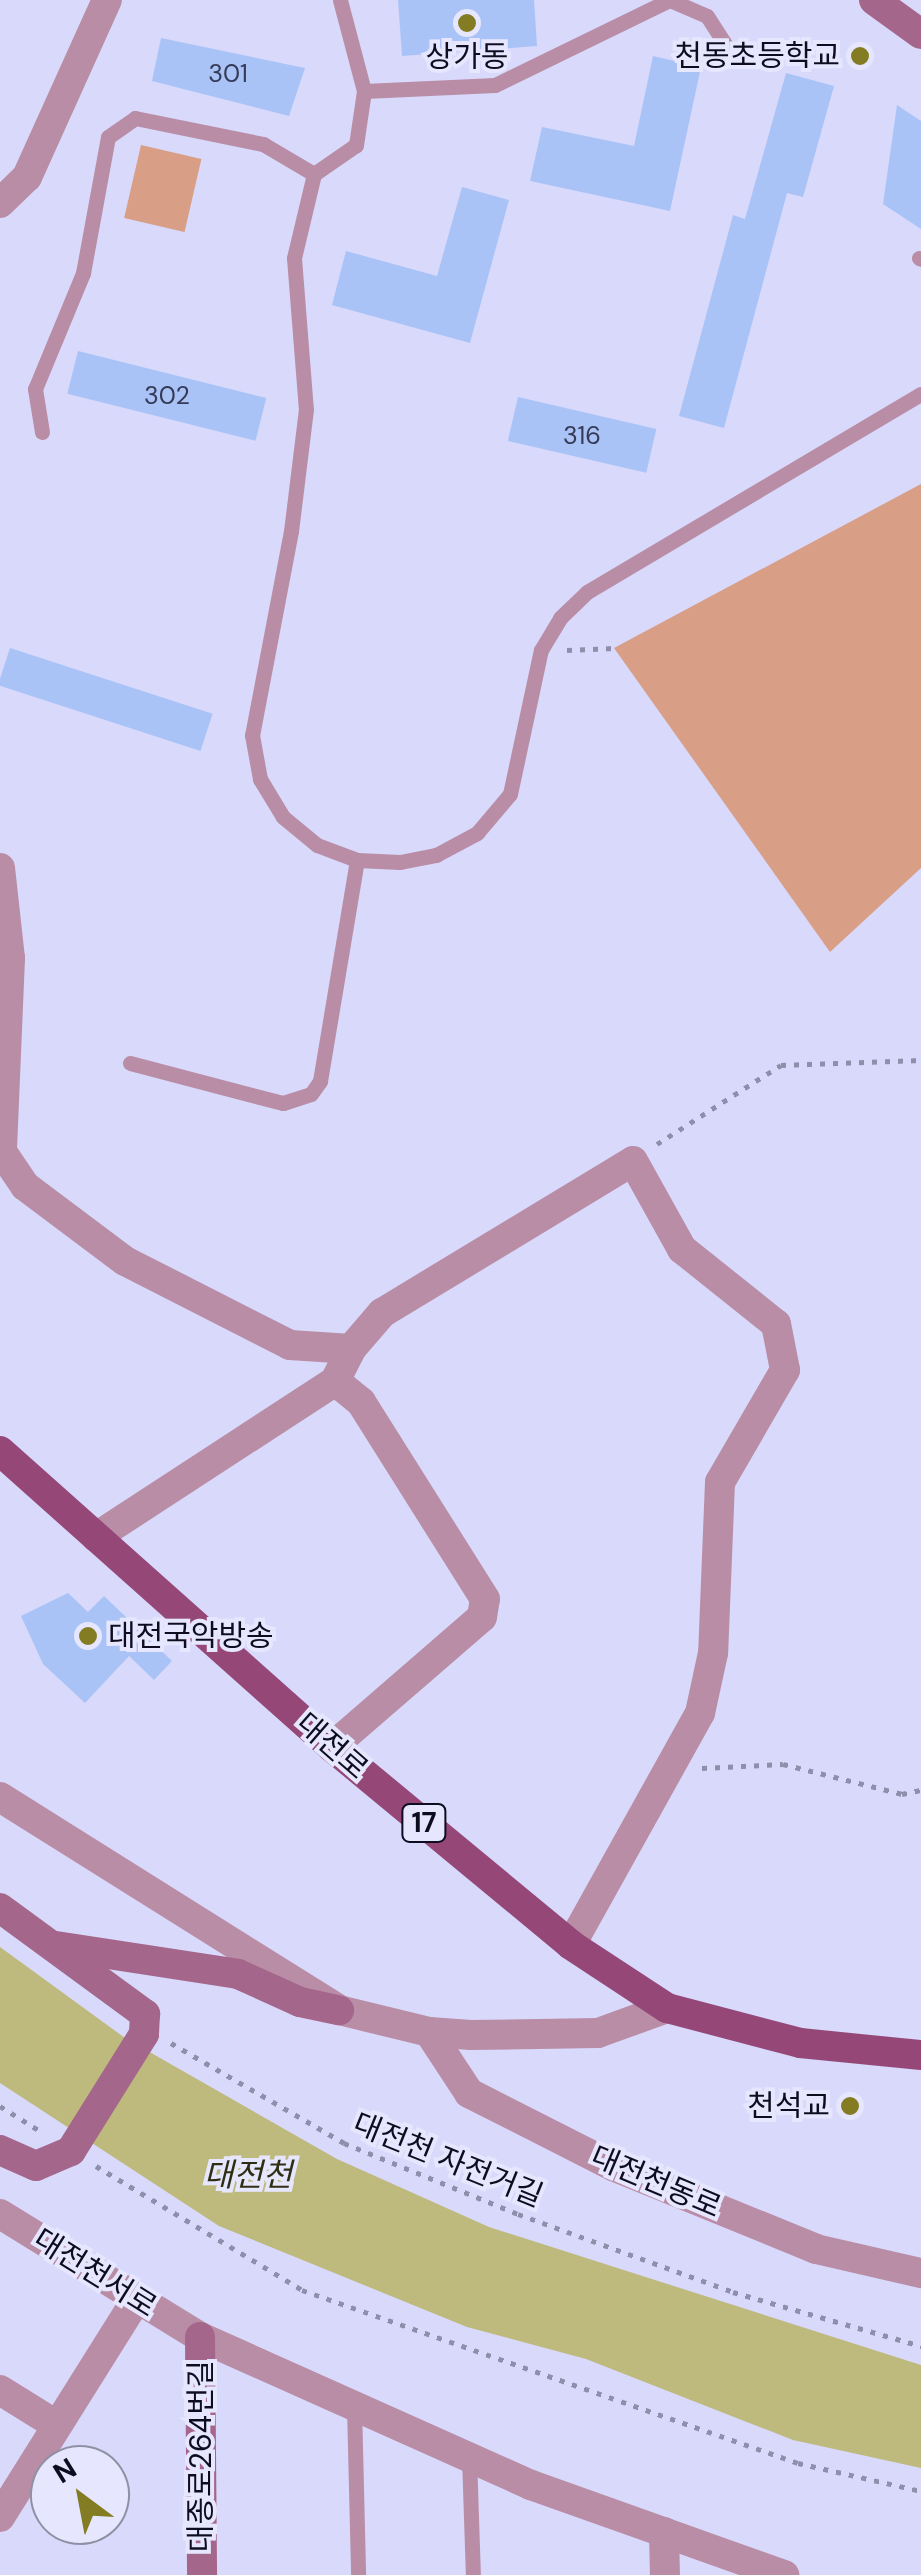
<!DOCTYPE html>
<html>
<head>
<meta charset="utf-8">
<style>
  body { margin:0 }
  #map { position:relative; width:921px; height:2575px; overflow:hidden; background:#d8d9fb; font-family:"DM Sans","Noto Sans KR",sans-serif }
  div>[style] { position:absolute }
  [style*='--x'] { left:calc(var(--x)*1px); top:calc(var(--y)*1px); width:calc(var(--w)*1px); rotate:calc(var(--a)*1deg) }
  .green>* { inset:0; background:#d89e86; transform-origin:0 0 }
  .water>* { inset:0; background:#beb97d }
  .building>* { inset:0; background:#aac3f7; transform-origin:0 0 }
  .path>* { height:5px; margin-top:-2.5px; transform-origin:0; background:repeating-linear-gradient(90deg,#8f8fac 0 5px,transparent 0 13px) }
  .lane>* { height:15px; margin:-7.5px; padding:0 7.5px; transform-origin:7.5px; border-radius:7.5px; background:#b98da6 }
  .street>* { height:30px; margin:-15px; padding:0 15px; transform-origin:15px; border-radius:15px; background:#b98da6 }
  .secondary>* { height:30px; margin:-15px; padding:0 15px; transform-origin:15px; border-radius:15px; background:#a5668b }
  .primary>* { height:30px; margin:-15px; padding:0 15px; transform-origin:15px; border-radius:15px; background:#954878 }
  .dots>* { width:28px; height:28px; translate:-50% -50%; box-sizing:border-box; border:5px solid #e6e7fe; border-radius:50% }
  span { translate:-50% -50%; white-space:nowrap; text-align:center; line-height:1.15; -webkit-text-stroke:8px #e6e7fe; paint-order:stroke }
  .number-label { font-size:25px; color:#353a56 }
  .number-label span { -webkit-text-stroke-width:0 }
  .shield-label span { padding:2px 8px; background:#e6e7fe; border:2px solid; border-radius:8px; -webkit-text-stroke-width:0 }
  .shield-label { font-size:28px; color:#0e0d20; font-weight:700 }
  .poi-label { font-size:30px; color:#0e0d20 }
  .right { translate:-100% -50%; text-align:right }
  .left { translate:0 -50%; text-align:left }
  .street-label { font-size:30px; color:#0e0d20 }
  .water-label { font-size:32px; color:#302e12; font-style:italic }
  .north { position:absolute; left:30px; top:2445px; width:100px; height:100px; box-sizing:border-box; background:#e6e7fe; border:2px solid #9090a5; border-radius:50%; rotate:328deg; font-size:28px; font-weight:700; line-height:40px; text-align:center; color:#0e0d20 }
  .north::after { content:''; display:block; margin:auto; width:35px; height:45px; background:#847c22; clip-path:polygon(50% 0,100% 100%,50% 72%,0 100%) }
</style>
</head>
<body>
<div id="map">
  <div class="green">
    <div style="left:141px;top:145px;width:62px;height:75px;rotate:13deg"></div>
    <div style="clip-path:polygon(921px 484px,921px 868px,830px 952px,614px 648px)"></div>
  </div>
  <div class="water">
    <div style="clip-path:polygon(0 1947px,125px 2038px,337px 2159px,489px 2227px,921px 2365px,921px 2468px,793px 2440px,586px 2359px,467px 2327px,219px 2226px,0 2083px)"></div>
  </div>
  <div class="building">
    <div style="clip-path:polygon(398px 0,534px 0,537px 46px,402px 56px)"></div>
    <div style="clip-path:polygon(161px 38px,305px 68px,289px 116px,152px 81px)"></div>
    <div style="clip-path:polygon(653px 56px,701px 67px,670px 211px,530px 181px,542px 127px,634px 146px)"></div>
    <div style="clip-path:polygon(786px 73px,834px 86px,803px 197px,787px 193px,724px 428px,679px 416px,733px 215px,745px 219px)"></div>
    <div style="clip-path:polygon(897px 105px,921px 121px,921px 229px,883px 204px)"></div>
    <div style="clip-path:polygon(462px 187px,509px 200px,470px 343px,332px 305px,346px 251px,437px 276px)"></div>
    <div style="left:78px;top:351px;width:194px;height:44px;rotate:14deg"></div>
    <div style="left:518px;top:397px;width:142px;height:45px;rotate:13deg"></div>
    <div style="left:10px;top:648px;width:213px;height:39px;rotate:18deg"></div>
    <div style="clip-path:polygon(68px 1593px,88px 1612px,104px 1596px,172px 1661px,154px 1680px,129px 1656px,85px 1703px,43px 1664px,21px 1616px)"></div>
  </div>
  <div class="path">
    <div style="--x:567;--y:650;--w:47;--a:-2.4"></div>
    <div style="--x:657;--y:1144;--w:147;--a:-32.5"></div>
    <div style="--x:781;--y:1065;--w:140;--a:-2"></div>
    <div style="--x:702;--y:1768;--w:81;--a:-2.8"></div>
    <div style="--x:783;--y:1764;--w:123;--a:14.1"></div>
    <div style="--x:902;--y:1794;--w:19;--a:-12"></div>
    <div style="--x:171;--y:2043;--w:200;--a:30"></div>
    <div style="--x:344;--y:2143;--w:188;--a:22.2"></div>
    <div style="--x:518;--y:2214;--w:229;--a:19.9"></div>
    <div style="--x:733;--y:2292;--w:196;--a:16"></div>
    <div style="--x:0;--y:2106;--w:47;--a:32"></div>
    <div style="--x:96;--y:2166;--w:240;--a:31"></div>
    <div style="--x:302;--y:2290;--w:525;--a:19.23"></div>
    <div style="--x:798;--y:2463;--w:126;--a:12.8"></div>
  </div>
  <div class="lane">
    <div style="--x:340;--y:0;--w:94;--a:75.2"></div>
    <div style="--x:364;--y:91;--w:55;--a:98.4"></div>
    <div style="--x:356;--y:145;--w:51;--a:145.4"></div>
    <div style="--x:314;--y:174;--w:86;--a:103.4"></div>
    <div style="--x:294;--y:258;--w:151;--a:85.5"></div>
    <div style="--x:306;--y:409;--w:123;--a:97"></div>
    <div style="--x:291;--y:531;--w:208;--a:100.8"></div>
    <div style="--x:252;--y:735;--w:45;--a:79.7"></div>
    <div style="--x:260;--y:779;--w:44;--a:58.8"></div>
    <div style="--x:283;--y:817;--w:44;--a:39.5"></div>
    <div style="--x:317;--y:845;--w:43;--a:20.6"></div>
    <div style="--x:357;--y:860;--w:43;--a:2.7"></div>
    <div style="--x:400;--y:862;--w:37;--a:-11"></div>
    <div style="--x:436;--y:855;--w:47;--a:-28.2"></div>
    <div style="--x:477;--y:833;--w:51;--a:-49.8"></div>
    <div style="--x:510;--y:794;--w:147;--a:-77.9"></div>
    <div style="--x:541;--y:650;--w:37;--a:-59"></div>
    <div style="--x:560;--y:618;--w:37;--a:-44"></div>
    <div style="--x:587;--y:592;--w:388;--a:-30.7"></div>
    <div style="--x:670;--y:0;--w:40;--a:23.4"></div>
    <div style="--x:707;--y:16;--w:50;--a:57.3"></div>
    <div style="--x:364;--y:91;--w:131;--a:-2.6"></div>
    <div style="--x:495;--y:85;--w:194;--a:-26"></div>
    <div style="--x:919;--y:258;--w:2;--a:27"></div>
    <div style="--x:42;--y:432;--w:44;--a:-99.2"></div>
    <div style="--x:35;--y:389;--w:126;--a:-67.5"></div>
    <div style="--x:83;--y:273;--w:138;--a:-79.6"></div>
    <div style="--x:108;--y:137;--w:33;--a:-35"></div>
    <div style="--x:135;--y:118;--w:131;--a:11.5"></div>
    <div style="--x:263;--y:144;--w:59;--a:30.5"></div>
    <div style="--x:130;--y:1063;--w:158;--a:14.7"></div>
    <div style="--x:283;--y:1103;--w:29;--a:-18"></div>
    <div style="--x:311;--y:1094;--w:16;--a:-55"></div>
    <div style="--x:320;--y:1081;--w:224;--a:-80.5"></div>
    <div style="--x:354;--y:2406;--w:169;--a:88.6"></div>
    <div style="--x:469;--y:2457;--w:118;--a:88.1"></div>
  </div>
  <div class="street">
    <div style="--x:0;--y:203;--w:37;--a:-44"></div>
    <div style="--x:27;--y:177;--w:194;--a:-65.7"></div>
    <div style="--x:0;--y:868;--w:91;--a:83.7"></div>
    <div style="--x:10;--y:958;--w:194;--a:92.4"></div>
    <div style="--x:2;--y:1152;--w:41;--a:55.9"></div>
    <div style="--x:25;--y:1186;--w:125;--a:36.9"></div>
    <div style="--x:125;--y:1261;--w:185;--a:27"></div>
    <div style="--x:290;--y:1345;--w:61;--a:3.8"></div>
    <div style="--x:96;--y:1537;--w:285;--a:-33.1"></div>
    <div style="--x:335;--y:1381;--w:36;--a:-63"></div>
    <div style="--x:351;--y:1349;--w:48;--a:-49.3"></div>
    <div style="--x:382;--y:1313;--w:293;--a:-31.2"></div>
    <div style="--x:633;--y:1161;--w:101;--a:60.9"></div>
    <div style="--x:682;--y:1249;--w:120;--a:38.6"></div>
    <div style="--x:776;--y:1324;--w:47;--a:78.9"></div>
    <div style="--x:785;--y:1370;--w:129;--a:120.1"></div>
    <div style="--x:720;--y:1482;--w:171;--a:92.3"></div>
    <div style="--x:713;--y:1653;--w:61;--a:102.2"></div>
    <div style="--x:700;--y:1713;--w:265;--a:119.1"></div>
    <div style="--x:332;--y:1747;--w:198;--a:-40.9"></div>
    <div style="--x:482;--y:1617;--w:18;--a:-81"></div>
    <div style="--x:485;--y:1599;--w:233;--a:-122.2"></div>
    <div style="--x:361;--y:1402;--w:33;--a:-141"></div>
    <div style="--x:0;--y:1797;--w:400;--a:32.1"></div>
    <div style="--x:339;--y:2010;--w:93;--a:13.7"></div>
    <div style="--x:429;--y:2032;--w:42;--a:4.1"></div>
    <div style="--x:471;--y:2035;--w:127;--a:-0.9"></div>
    <div style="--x:598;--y:2033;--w:73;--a:-19.9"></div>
    <div style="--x:429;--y:2032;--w:73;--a:56.7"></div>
    <div style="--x:469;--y:2093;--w:161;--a:26.9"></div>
    <div style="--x:613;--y:2166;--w:219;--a:22.2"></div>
    <div style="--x:816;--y:2249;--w:108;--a:12.9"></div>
    <div style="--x:0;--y:2214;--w:235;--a:31.6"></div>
    <div style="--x:200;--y:2337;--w:363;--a:24.1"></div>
    <div style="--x:531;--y:2485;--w:269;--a:19.6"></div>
    <div style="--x:0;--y:2390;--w:62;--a:31.9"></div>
    <div style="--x:0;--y:2517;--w:256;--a:-57.9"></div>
    <div style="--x:664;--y:2532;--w:43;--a:88.7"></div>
  </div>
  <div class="secondary">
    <div style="--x:874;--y:0;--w:58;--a:35.9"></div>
    <div style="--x:0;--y:1908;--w:180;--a:36.2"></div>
    <div style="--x:145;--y:2014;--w:20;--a:93"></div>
    <div style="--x:144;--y:2034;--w:138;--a:122"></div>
    <div style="--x:71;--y:2151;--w:38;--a:157"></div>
    <div style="--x:36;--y:2166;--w:39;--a:-156"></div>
    <div style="--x:56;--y:1946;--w:184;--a:8.7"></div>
    <div style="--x:238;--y:1974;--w:68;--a:24.3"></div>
    <div style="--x:300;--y:2002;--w:40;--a:12"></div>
    <div style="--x:200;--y:2337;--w:238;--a:89.5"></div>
  </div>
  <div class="primary">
    <div style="--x:0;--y:1451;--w:445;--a:41.7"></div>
    <div style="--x:332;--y:1747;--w:310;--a:39.6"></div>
    <div style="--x:571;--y:1945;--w:115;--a:33.3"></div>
    <div style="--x:667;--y:2008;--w:138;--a:14.7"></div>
    <div style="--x:800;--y:2043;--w:122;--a:5.7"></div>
  </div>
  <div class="dots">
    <div style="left:467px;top:23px;background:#847c22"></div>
    <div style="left:860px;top:56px;background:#847c22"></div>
    <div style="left:88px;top:1636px;background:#847c22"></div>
    <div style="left:850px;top:2106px;background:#847c22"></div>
  </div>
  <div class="number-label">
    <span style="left:228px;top:74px">301</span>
    <span style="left:167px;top:396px">302</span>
    <span style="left:582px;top:436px">316</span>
  </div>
  <div class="shield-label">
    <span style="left:424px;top:1823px">17</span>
  </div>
  <div class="poi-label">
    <span class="right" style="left:840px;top:56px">천동초등학교</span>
    <span style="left:467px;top:57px">상가동</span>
    <span class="left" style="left:108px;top:1636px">대전국악방송</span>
    <span class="right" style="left:830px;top:2106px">천석교</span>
  </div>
  <div class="street-label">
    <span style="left:332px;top:1746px;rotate:41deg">대전로</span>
    <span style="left:448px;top:2160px;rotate:22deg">대전천 자전거길</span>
    <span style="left:656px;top:2182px;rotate:23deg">대전천동로</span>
    <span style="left:95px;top:2273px;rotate:32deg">대전천서로</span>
    <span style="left:201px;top:2456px;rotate:-90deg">대종로264번길</span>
  </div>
  <div class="water-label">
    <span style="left:248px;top:2175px">대전천</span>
  </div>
  <div class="north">N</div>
</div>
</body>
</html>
